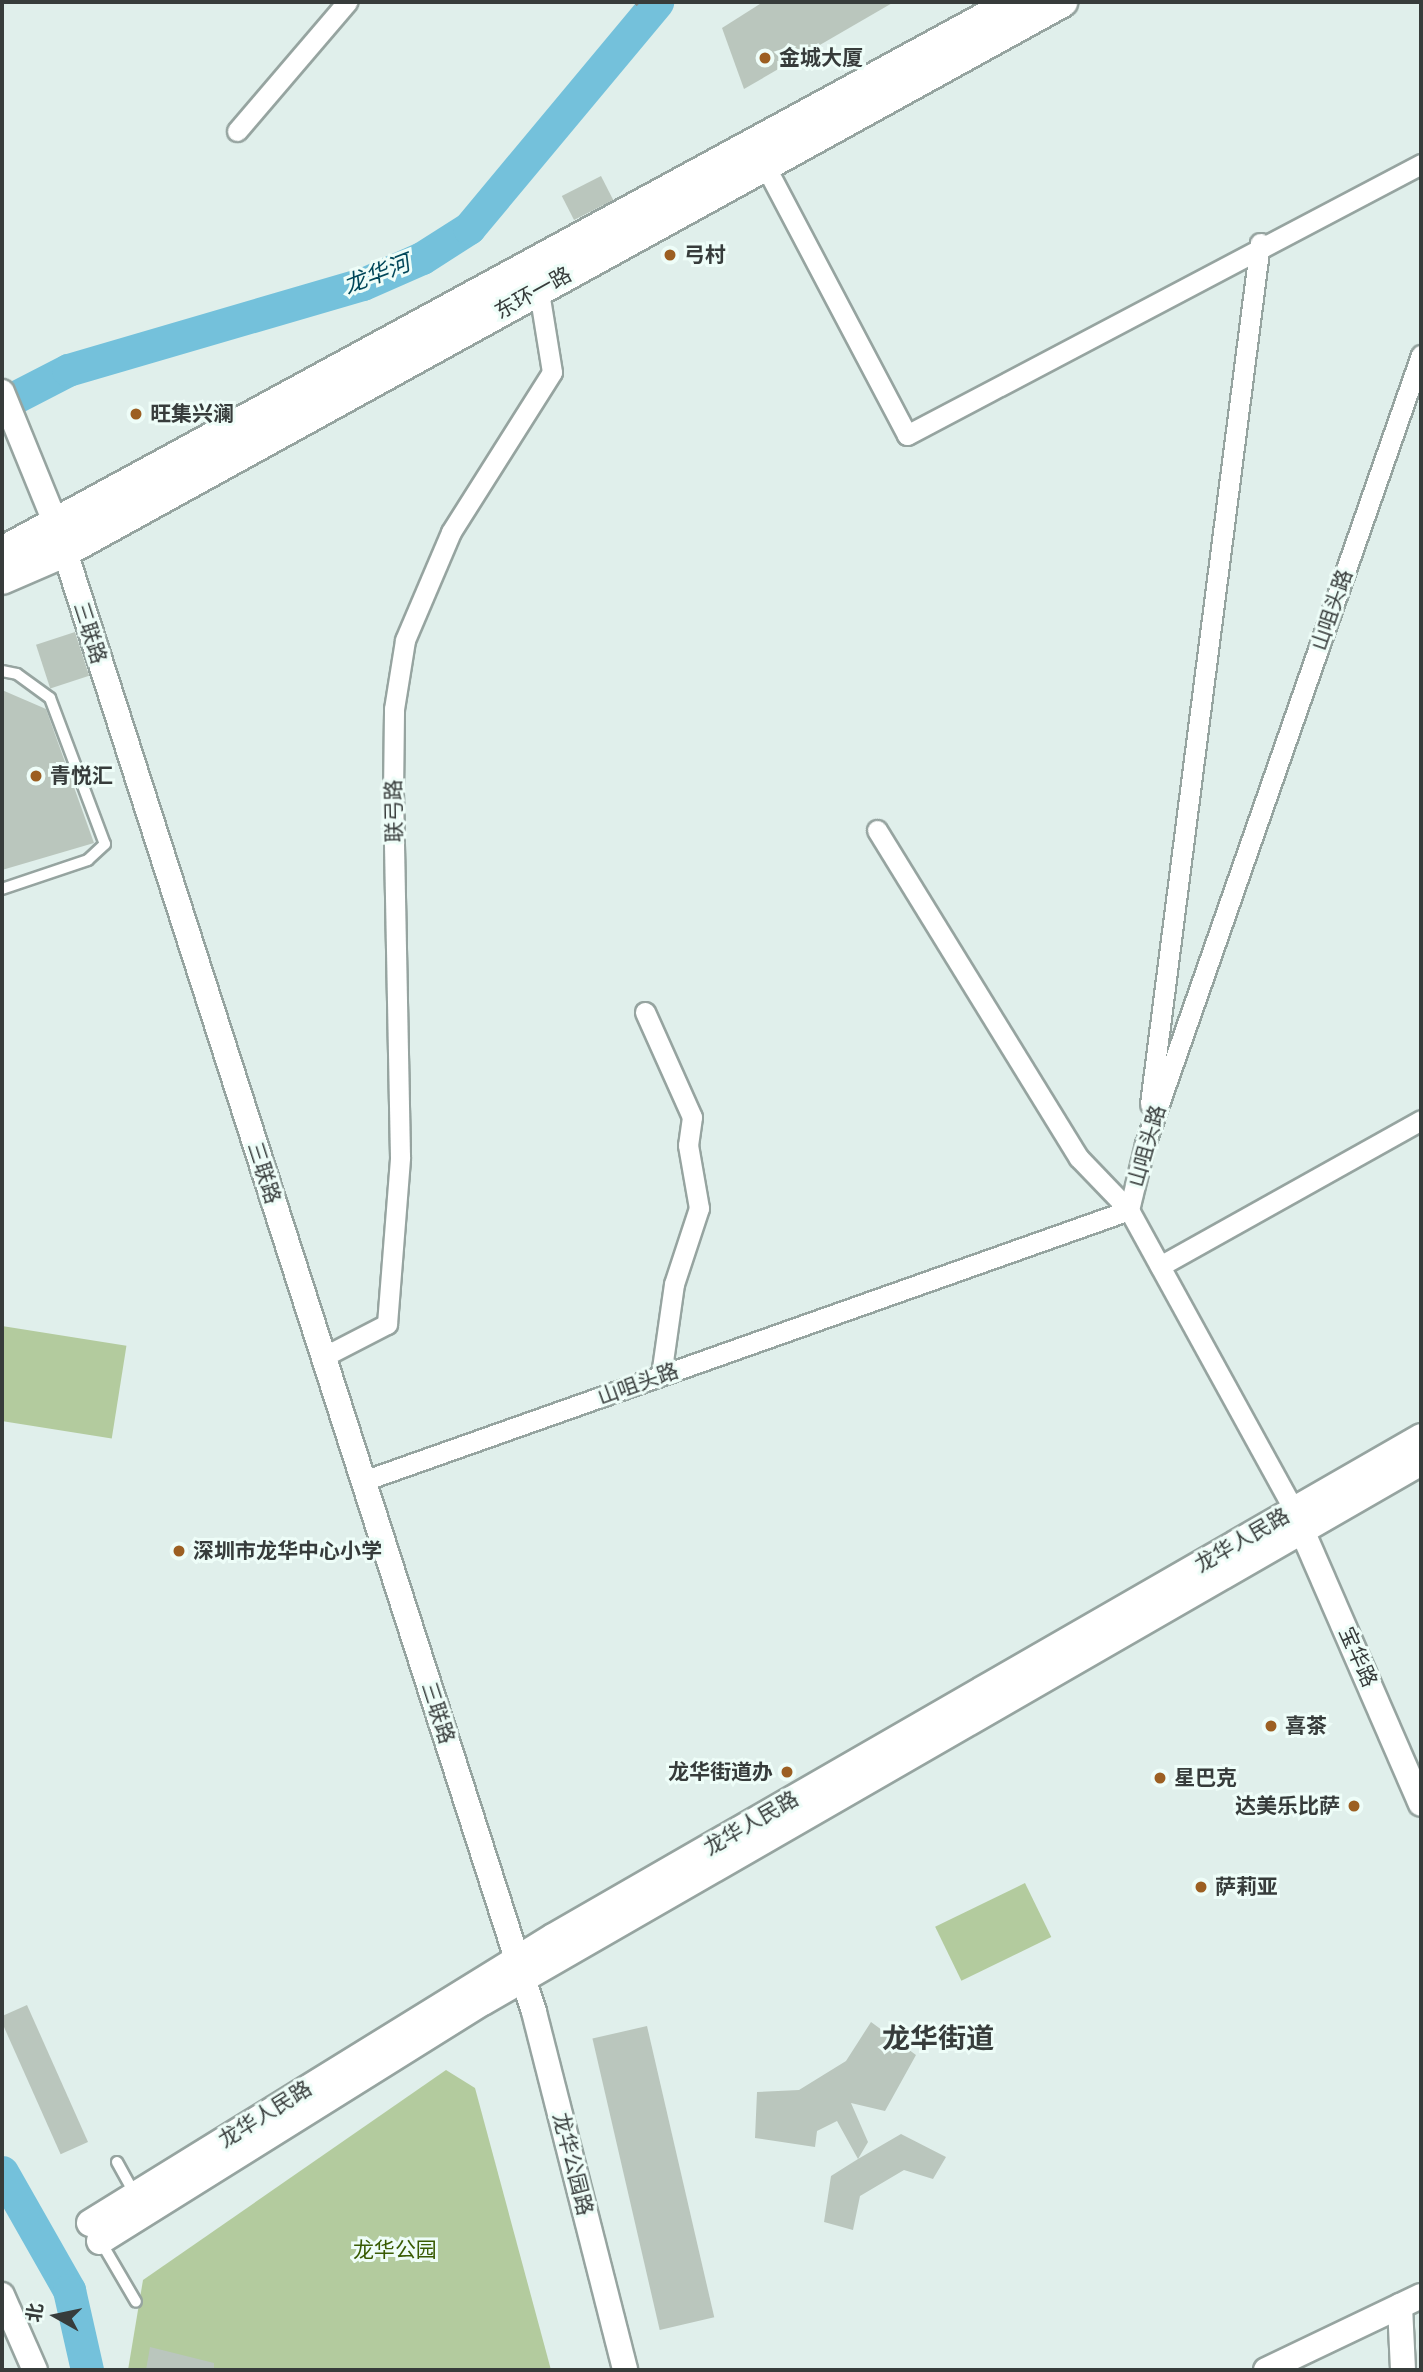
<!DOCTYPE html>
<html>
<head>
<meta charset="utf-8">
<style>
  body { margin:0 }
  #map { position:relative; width:1423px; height:2372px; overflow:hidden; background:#e0efeb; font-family:Roboto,"Noto Sans SC",sans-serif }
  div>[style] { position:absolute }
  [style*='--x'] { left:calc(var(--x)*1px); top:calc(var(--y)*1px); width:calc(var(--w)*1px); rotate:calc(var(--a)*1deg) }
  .green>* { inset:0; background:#b3cb9e; transform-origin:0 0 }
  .river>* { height:33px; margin:-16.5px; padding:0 16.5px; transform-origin:16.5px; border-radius:16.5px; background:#74c1db }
  .building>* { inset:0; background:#bac6bd; transform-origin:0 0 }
  .path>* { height:3.5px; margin-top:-1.75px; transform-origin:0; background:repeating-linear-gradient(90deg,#8a9491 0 7px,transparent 0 10.5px) }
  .roads { filter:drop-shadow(2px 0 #96a4a0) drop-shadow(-2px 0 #96a4a0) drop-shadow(0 2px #96a4a0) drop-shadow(0 -2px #96a4a0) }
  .service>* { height:10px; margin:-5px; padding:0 5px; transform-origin:5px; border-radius:5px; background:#fff }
  .minor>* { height:19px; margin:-9.5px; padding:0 9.5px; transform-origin:9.5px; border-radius:9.5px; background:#fff }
  .tertiary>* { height:24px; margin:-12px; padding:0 12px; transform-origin:12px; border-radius:12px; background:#fff }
  .secondary>* { height:26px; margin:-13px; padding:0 13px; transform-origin:13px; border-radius:13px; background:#fff }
  .primary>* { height:30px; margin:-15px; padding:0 15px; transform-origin:15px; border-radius:15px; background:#fff }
  .dots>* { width:19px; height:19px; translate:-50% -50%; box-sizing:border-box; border:4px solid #eefdf8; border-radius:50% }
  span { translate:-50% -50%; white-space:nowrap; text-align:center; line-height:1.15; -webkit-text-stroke:6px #eefdf8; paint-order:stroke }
  .poi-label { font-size:21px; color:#373c3b; font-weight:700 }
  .left { translate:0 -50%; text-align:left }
  .right { translate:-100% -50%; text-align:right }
  .street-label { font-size:21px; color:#373c3b }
  .park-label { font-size:21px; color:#395b03 }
  .water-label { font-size:23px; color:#004759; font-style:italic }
  .district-label { font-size:28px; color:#373c3b; font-weight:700 }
  .frame { position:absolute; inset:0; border:4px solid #373c3b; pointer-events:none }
  .north { position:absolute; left:21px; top:2281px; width:70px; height:70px; -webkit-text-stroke:5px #eefdf8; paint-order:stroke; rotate:279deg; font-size:19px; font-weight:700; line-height:28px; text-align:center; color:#373c3b }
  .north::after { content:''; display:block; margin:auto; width:24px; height:32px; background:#373c3b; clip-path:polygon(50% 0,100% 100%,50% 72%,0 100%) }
</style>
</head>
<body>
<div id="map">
  <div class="green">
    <div style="left:2px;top:1326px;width:126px;height:94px;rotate:9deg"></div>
    <div style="left:1025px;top:1883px;width:60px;height:100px;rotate:64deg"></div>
    <div style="clip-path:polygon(446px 2070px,475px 2088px,551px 2370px,128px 2370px,143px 2280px)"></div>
  </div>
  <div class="river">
    <div style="--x:2;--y:404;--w:74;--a:-27.3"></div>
    <div style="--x:68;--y:370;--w:307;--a:-16.3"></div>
    <div style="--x:363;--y:284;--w:64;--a:-23.8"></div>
    <div style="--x:422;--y:258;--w:56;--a:-32.6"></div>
    <div style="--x:469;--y:228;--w:294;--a:-50.2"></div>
    <div style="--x:2;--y:2172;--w:136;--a:60.4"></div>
    <div style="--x:69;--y:2290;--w:82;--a:77.3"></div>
  </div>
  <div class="building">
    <div style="clip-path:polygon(763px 2px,894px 2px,744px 89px,722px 28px)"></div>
    <div style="left:601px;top:176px;width:27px;height:44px;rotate:63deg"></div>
    <div style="left:75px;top:632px;width:46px;height:41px;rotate:72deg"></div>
    <div style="clip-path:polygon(2px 690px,46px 709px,94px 843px,2px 870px)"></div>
    <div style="left:27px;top:2005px;width:150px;height:30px;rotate:66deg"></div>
    <div style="clip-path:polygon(871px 2022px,916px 2055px,885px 2111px,851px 2103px,868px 2142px,858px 2159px,901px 2134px,946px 2157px,933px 2179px,904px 2170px,860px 2196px,853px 2230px,824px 2222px,831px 2176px,858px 2159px,837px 2121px,817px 2131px,815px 2147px,755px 2138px,757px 2092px,799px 2090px,846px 2061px)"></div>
    <div style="left:647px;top:2026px;width:299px;height:56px;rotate:77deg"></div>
    <div style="clip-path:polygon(150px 2347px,214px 2363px,214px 2370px,146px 2370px)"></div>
  </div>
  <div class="path">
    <div style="--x:635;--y:5;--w:4;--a:-45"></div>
  </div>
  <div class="roads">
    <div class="service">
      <div style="--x:2;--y:671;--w:15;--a:11"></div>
      <div style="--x:17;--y:674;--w:41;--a:36"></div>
      <div style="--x:50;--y:698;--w:156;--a:69.4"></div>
      <div style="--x:105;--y:844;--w:23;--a:137"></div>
      <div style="--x:88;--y:860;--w:91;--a:161.4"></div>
      <div style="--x:117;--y:2162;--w:35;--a:61"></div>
      <div style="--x:101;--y:2242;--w:69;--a:59.7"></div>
    </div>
    <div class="minor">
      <div style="--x:237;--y:131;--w:170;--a:-49.5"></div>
      <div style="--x:761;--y:158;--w:313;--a:62.2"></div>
      <div style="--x:907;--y:435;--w:581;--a:-27.8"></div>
      <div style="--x:877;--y:830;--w:385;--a:58.4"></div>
      <div style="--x:1079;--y:1158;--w:72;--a:46.1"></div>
      <div style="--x:1129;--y:1210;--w:342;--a:61.2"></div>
      <div style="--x:645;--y:1012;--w:115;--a:65.9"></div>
      <div style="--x:692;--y:1117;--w:28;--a:98"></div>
      <div style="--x:688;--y:1145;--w:64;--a:80.1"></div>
      <div style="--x:699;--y:1208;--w:80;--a:108.2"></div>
      <div style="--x:674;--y:1284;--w:92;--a:98.1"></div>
      <div style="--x:1150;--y:1104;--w:868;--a:-82.72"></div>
      <div style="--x:1160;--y:1266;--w:299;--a:-29.2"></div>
      <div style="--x:323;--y:1357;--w:72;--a:-27.3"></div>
      <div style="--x:387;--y:1324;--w:168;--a:-85.5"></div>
      <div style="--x:400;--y:1157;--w:363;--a:-91.1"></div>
      <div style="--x:393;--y:794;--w:85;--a:-89.3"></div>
      <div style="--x:394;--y:709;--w:70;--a:-80.9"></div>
      <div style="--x:405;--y:640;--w:117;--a:-66.9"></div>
      <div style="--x:451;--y:532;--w:189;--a:-57.7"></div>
      <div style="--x:552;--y:372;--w:94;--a:-99.2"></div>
      <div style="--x:363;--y:1481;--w:813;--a:-19.48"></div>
      <div style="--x:1129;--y:1210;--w:68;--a:-76.4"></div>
      <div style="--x:1145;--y:1144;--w:836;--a:-70.72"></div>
    </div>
    <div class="tertiary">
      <div style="--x:2;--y:392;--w:146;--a:67.8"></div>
      <div style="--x:57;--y:527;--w:1560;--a:72.19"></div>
      <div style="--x:534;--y:2012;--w:369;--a:75.7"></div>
      <div style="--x:1294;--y:1512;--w:318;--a:66.5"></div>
      <div style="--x:2;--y:2295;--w:82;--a:66.3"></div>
      <div style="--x:1400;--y:2306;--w:64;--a:87.3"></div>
      <div style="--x:1266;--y:2370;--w:172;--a:-25.5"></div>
    </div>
    <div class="secondary">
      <div style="--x:90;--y:2223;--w:544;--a:-31.7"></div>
      <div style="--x:553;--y:1937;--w:1002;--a:-29.94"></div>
      <div style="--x:100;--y:2241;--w:451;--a:-32"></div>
      <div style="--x:483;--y:2002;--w:1082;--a:-29.93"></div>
    </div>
    <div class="primary">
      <div style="--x:2;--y:552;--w:1152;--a:-28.52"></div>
      <div style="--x:2;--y:579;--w:68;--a:-23.5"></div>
      <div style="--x:64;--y:552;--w:1140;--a:-28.86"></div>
    </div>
  </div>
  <div class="dots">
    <div style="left:765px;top:58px;background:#9c5f22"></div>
    <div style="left:670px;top:255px;background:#9c5f22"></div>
    <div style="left:136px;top:414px;background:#9c5f22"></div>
    <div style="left:36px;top:776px;background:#9c5f22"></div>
    <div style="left:179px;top:1551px;background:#9c5f22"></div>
    <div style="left:1271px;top:1726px;background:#9c5f22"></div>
    <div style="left:787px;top:1772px;background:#9c5f22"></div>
    <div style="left:1160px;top:1778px;background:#9c5f22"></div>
    <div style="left:1354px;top:1806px;background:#9c5f22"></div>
    <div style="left:1201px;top:1887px;background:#9c5f22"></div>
  </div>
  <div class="poi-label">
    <span class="left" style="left:779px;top:58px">金城大厦</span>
    <span class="left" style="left:684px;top:255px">弓村</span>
    <span class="left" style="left:150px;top:414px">旺集兴澜</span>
    <span class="left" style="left:50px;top:776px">青悦汇</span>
    <span class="left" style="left:193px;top:1551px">深圳市龙华中心小学</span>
    <span class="left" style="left:1285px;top:1726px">喜茶</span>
    <span class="right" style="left:773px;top:1772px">龙华街道办</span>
    <span class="left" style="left:1174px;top:1778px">星巴克</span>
    <span class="right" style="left:1340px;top:1806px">达美乐比萨</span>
    <span class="left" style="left:1215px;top:1887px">萨莉亚</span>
  </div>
  <div class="street-label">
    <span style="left:533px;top:293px;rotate:-29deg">东环一路</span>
    <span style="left:1332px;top:610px;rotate:-71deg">山咀头路</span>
    <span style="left:90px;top:633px;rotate:72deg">三联路</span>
    <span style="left:394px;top:811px;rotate:-91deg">联弓路</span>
    <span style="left:1147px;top:1146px;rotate:-74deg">山咀头路</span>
    <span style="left:264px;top:1173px;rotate:72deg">三联路</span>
    <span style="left:638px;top:1384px;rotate:-20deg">山咀头路</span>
    <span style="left:1242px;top:1540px;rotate:-30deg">龙华人民路</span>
    <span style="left:1358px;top:1657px;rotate:66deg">宝华路</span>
    <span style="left:438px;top:1713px;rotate:72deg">三联路</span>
    <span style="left:751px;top:1823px;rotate:-30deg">龙华人民路</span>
    <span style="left:265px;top:2114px;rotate:-32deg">龙华人民路</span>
    <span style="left:573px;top:2164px;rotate:76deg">龙华公园路</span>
  </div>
  <div class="park-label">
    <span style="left:395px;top:2250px">龙华公园</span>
  </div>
  <div class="water-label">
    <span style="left:377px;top:275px;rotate:-21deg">龙华河</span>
  </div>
  <div class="district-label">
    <span style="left:938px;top:2039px">龙华街道</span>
  </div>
  <div class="frame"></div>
  <div class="north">北</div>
</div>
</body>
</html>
